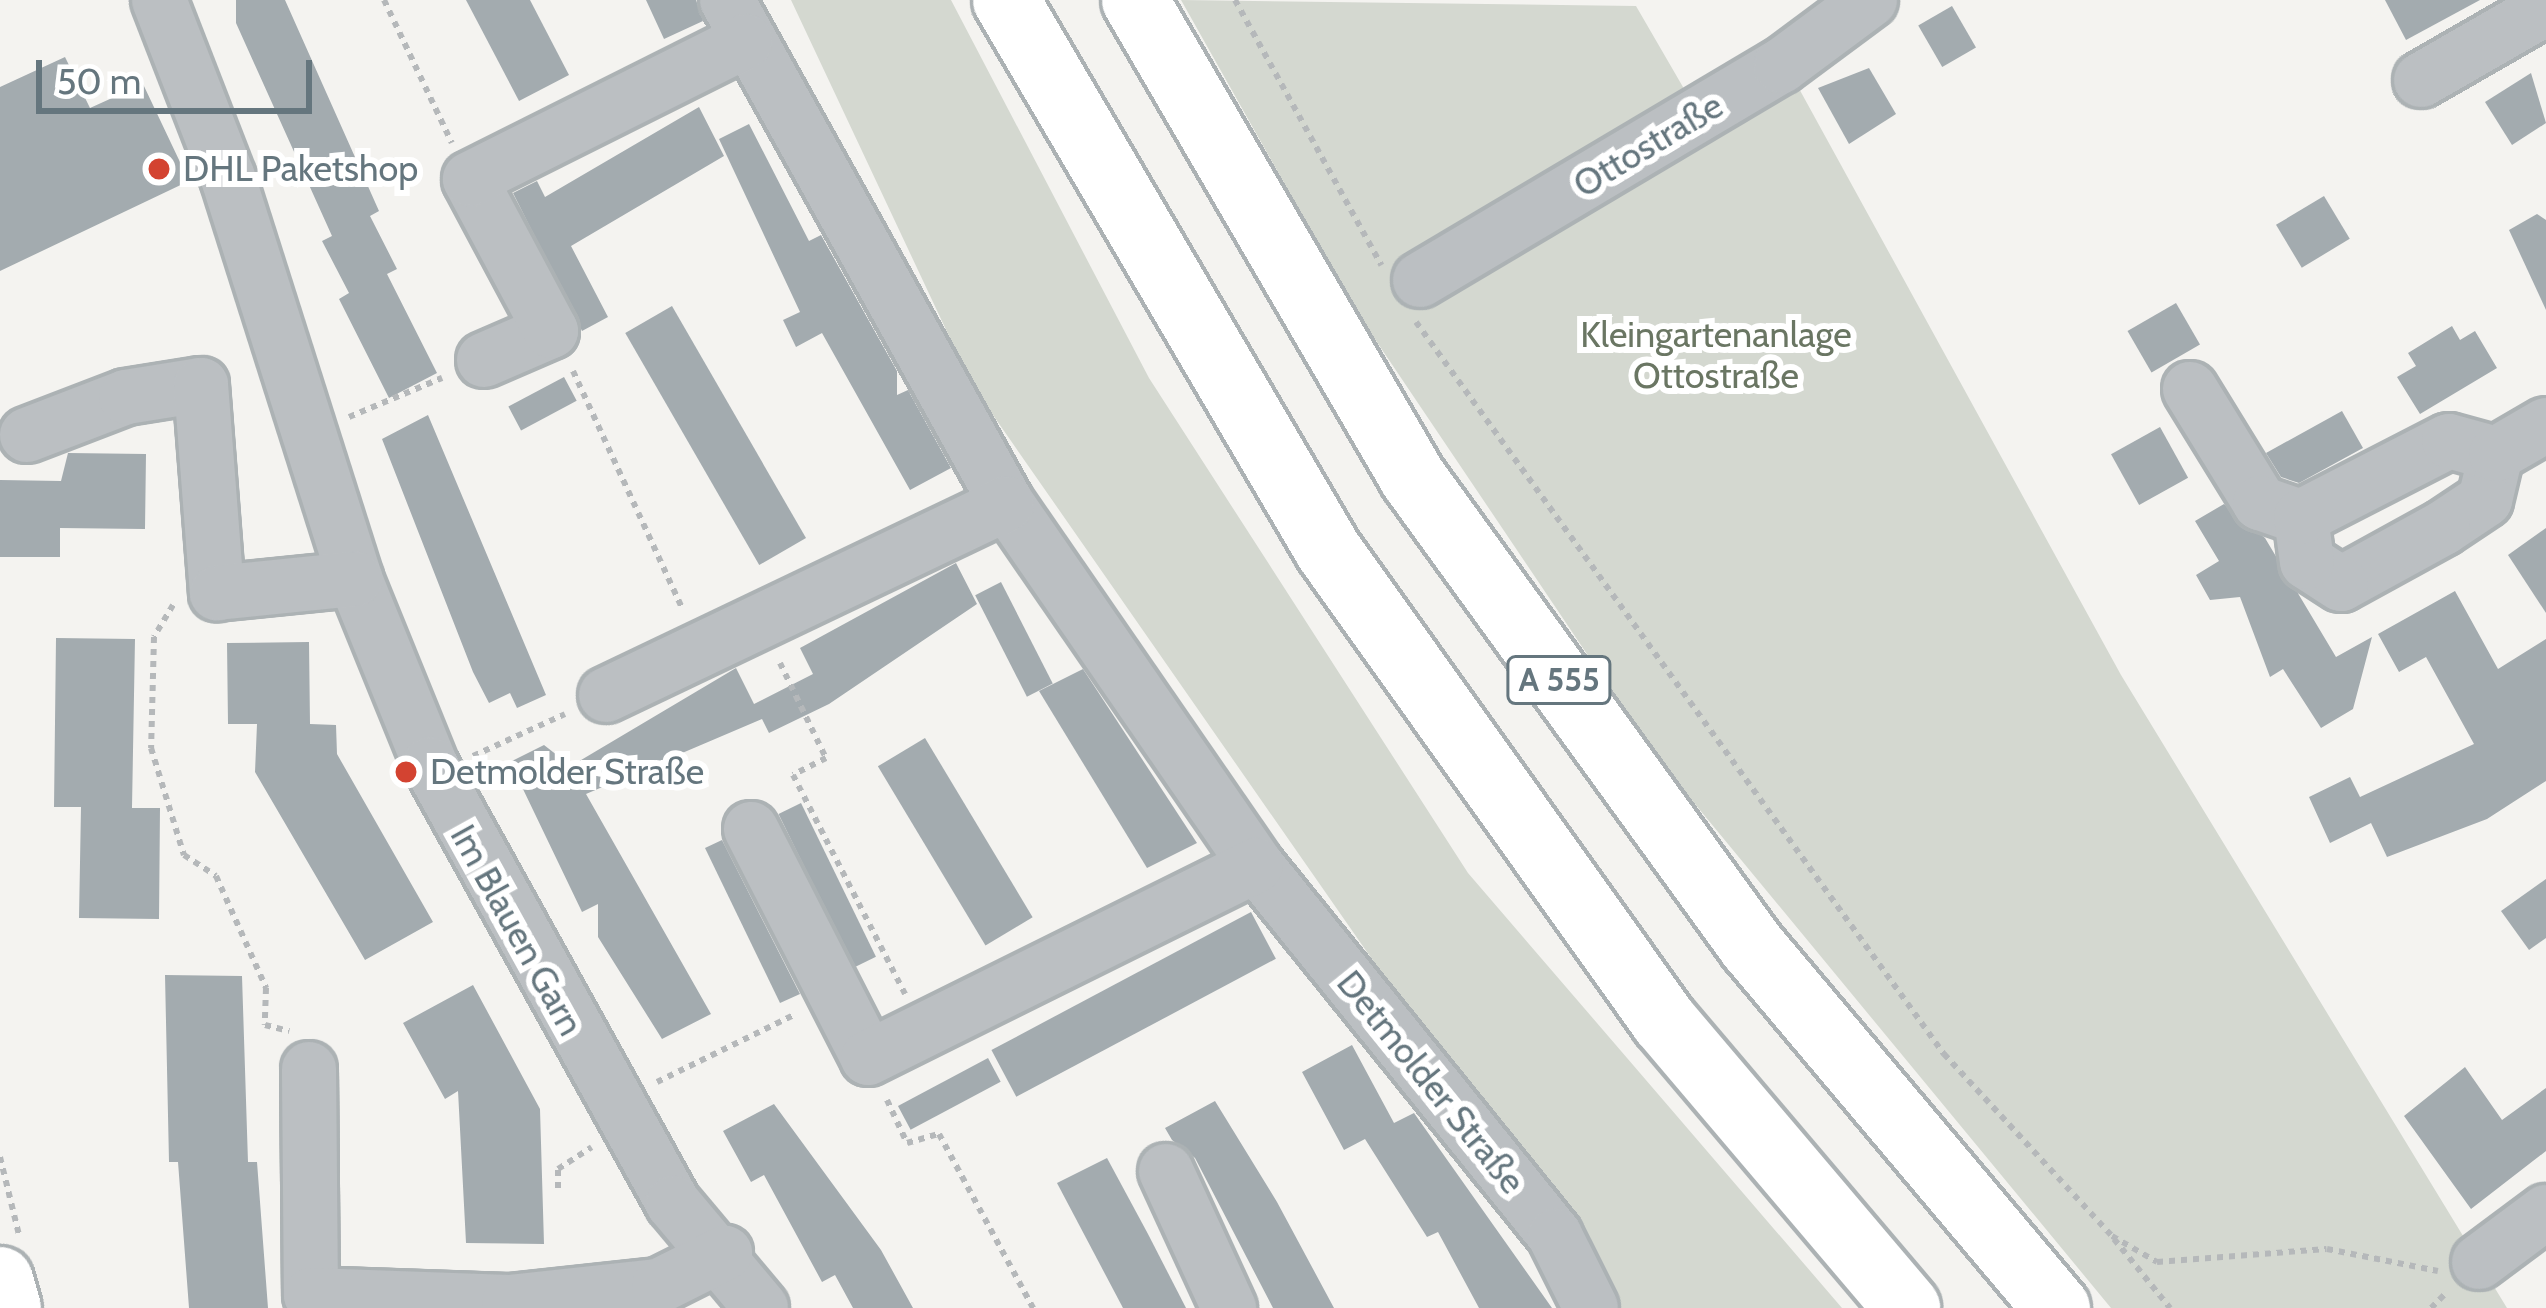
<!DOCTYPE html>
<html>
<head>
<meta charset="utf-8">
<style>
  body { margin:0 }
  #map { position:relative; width:2546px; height:1308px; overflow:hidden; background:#f4f3f0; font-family:Cabin,sans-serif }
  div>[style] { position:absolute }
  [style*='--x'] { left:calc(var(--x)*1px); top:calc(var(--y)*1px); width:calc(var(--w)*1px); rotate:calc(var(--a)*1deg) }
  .green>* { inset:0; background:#d4d8d0 }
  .building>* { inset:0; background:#a3abaf; transform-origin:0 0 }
  .path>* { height:6px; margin-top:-3px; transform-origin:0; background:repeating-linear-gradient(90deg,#b5b8ba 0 6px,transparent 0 12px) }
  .roads { filter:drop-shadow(3px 0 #acb2b4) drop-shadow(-3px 0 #acb2b4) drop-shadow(0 3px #acb2b4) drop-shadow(0 -3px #acb2b4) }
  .minor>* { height:54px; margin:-27px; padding:0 27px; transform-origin:27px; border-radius:27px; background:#bbbfc2 }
  .major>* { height:66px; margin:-33px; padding:0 33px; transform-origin:33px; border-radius:33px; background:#fff }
  .highway>* { height:66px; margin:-33px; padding:0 33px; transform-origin:33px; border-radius:33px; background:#fff }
  .dots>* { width:33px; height:33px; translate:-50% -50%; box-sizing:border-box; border:6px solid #fff; border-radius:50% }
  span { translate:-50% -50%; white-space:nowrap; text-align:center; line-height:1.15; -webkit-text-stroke:12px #fff; paint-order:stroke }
  .shield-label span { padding:3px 9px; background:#fff; border:3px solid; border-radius:9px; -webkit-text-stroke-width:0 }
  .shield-label { font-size:33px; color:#65767e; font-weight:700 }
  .street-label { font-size:36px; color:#65767e }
  .poi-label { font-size:36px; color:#65767e }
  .left { translate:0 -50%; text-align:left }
  .park-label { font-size:36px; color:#6a7663 }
  .scale { position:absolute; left:36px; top:60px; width:276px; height:54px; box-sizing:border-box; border:6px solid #65767e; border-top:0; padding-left:15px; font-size:36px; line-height:42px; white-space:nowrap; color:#65767e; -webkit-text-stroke:9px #fff; paint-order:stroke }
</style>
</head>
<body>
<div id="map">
  <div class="green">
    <div style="clip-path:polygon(791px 0,951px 0,1149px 378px,1468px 873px,1842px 1308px,1615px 1308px,972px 385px)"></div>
    <div style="clip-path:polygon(1181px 0,1636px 6px,1694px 106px,1391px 284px,1402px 302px,1791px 74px,2121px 675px,2507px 1308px,2111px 1308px,1657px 758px,1358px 314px)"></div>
  </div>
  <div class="building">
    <div style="clip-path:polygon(236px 0,285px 0,379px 211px,370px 216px,397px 269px,387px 274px,437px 373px,389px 398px,339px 299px,349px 293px,322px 241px,332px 236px,236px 23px)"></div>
    <div style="clip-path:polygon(466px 0,530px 0,569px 75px,519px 101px)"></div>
    <div style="clip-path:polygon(646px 0,696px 0,703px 21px,664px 39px)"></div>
    <div style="clip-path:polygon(2385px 0,2480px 0,2406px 40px)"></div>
    <div style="left:1952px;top:6px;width:48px;height:39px;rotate:60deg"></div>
    <div style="clip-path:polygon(65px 57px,90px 108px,143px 84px,189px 181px,0 271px,0 87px)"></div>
    <div style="clip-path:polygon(1869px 68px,1896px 114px,1849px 144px,1818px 88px)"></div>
    <div style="clip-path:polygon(2531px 73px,2546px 123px,2512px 145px,2485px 102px)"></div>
    <div style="clip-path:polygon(699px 107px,724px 156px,571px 246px,608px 317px,582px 331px,513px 193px,537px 181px,545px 197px)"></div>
    <div style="clip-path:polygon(749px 124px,809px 241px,821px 235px,897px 371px,897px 395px,908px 390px,951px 468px,910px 490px,822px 333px,796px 347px,783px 320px,800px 312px,719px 139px)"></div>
    <div style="left:2324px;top:196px;width:50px;height:56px;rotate:59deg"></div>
    <div style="clip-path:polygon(2537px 214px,2546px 220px,2546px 310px,2509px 230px)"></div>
    <div style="left:2176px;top:303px;width:48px;height:56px;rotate:60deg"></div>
    <div style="left:672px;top:306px;width:268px;height:54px;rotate:60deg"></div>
    <div style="clip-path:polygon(2452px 326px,2460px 340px,2475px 331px,2497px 368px,2420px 414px,2397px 377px,2416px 366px,2408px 353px)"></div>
    <div style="left:564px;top:377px;width:27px;height:63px;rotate:62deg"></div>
    <div style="clip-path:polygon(2342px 411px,2363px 448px,2299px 483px,2281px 477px,2266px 453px)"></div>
    <div style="clip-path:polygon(428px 415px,546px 695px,517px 708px,510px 693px,489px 703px,473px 672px,382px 439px)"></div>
    <div style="left:2160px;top:427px;width:58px;height:56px;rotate:61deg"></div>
    <div style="clip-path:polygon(68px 453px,146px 454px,145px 529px,60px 528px,60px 557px,0 557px,0 480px,61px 481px)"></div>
    <div style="clip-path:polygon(2224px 504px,2265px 538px,2336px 657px,2372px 637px,2353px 709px,2321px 728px,2283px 669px,2270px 677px,2240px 597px,2210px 600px,2196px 575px,2219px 561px,2195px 521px)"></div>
    <div style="clip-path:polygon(2546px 528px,2546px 613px,2508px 555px)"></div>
    <div style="clip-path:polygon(956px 563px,977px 604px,829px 704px,769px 733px,762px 719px,586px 794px,711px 1014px,662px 1039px,598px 937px,598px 904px,582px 912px,510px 762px,544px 745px,571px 766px,736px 668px,754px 704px,813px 674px,800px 648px)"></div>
    <div style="left:1001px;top:582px;width:114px;height:29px;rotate:63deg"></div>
    <div style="clip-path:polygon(2455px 591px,2498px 669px,2546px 639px,2546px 781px,2487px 819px,2387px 857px,2371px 823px,2330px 843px,2309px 797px,2350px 777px,2360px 797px,2474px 744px,2426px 657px,2399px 672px,2378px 634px)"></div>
    <div style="clip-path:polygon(56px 638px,135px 639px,132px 808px,160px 808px,159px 919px,79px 918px,81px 807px,54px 807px)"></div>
    <div style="clip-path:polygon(309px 642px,310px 724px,336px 725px,337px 754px,433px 922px,365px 960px,255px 772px,257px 724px,228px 724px,227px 643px)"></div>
    <div style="clip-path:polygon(1083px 669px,1197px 843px,1147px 868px,1039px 691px)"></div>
    <div style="left:925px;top:738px;width:209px;height:55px;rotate:59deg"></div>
    <div style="left:801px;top:803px;width:171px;height:25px;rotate:64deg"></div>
    <div style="clip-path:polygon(722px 840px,800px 994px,780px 1003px,705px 848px)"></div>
    <div style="clip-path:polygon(2546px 879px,2546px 938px,2529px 950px,2501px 911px)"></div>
    <div style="left:1251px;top:912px;width:53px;height:294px;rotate:62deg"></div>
    <div style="clip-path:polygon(165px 975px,242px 976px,248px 1162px,257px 1162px,268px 1308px,189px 1308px,178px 1162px,169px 1162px)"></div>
    <div style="clip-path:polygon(473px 985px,540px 1109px,544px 1244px,466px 1243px,458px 1091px,445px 1099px,403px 1023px)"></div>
    <div style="clip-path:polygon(1352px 1045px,1394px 1123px,1414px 1113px,1552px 1308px,1479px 1308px,1438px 1232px,1427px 1237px,1365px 1139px,1344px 1150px,1302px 1072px)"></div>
    <div style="left:988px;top:1058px;width:27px;height:102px;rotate:62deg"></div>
    <div style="clip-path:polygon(2465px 1067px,2502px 1120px,2546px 1088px,2546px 1151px,2471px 1209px,2404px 1116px)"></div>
    <div style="clip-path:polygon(1215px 1101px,1277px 1202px,1334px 1308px,1273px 1308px,1195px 1158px,1172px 1140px,1165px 1128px)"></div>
    <div style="clip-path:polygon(774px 1104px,881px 1250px,913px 1308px,853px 1308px,835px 1275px,822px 1282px,764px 1175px,751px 1182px,723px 1131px)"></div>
    <div style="clip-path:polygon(1107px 1158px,1148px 1234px,1186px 1308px,1123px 1308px,1057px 1183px)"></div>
  </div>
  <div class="path">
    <div style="--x:384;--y:0;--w:158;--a:64.6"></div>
    <div style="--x:1235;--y:0;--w:303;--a:61.1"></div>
    <div style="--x:1416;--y:322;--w:903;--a:54.2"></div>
    <div style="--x:1944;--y:1054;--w:248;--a:47.3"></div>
    <div style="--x:2112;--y:1236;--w:52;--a:30"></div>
    <div style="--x:2157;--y:1262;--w:170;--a:-4.4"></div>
    <div style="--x:2327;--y:1249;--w:113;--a:11.2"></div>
    <div style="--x:573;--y:371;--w:261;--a:65.3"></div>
    <div style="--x:349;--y:417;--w:101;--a:-22.8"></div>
    <div style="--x:173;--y:605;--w:37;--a:121"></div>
    <div style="--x:154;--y:637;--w:111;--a:91.5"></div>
    <div style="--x:151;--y:748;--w:112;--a:72.9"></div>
    <div style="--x:184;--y:855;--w:38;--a:33"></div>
    <div style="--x:216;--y:876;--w:123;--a:65.9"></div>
    <div style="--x:266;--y:988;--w:37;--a:92"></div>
    <div style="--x:265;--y:1025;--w:25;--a:14"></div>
    <div style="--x:780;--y:663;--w:106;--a:64.2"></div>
    <div style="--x:826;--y:758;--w:37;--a:153"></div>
    <div style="--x:793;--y:775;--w:246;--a:62.9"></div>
    <div style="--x:473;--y:756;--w:101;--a:-24.5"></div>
    <div style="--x:657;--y:1082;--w:155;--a:-26.1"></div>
    <div style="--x:887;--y:1100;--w:47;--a:65.1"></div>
    <div style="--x:907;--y:1143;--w:33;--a:-16"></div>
    <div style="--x:939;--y:1134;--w:198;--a:61.6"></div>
    <div style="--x:0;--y:1157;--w:80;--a:76.3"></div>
    <div style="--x:558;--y:1188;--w:19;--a:-90"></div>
    <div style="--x:558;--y:1169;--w:40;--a:-32.9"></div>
    <div style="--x:2114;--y:1239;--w:89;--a:50.9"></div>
    <div style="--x:2431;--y:1308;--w:21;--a:-45"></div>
  </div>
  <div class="roads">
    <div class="minor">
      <div style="--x:159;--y:0;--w:191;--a:68.8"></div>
      <div style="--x:228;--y:178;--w:421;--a:72.4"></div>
      <div style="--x:355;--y:579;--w:200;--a:67.9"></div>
      <div style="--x:430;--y:764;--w:502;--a:61.03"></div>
      <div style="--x:673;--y:1203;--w:137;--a:50"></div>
      <div style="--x:727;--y:0;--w:577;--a:60.95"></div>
      <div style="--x:1007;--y:504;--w:439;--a:55.4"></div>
      <div style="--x:1256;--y:865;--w:476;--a:51.1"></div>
      <div style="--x:1555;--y:1236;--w:80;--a:63.4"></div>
      <div style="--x:2421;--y:80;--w:144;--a:-29.9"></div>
      <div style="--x:1420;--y:280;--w:420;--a:-30.7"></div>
      <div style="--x:1781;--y:66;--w:111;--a:-36.6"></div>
      <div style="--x:484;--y:360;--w:73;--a:-23.4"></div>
      <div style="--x:551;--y:331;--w:172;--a:-118.1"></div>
      <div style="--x:470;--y:179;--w:308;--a:-26.6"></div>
      <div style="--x:2190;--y:389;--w:134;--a:58.4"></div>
      <div style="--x:2260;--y:503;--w:43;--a:18.9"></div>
      <div style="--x:27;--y:435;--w:106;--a:-21"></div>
      <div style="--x:126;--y:397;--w:76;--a:-9.1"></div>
      <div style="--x:201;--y:385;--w:209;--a:85.6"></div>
      <div style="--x:217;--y:593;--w:139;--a:-5.8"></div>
      <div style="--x:2496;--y:454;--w:47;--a:103.4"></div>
      <div style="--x:2485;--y:500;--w:50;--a:146.3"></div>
      <div style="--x:2443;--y:528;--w:116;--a:151.2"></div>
      <div style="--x:2341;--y:584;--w:40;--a:-147.1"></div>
      <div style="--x:2307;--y:562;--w:45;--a:-97.6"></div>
      <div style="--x:2301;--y:517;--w:166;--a:-27.2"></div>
      <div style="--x:2449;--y:441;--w:49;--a:15.5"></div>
      <div style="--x:2496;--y:454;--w:58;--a:-30.1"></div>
      <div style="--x:606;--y:695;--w:444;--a:-25.5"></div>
      <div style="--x:751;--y:829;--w:257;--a:62.9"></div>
      <div style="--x:868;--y:1058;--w:433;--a:-26.4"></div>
      <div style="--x:309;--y:1069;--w:226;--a:89.5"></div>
      <div style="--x:311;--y:1295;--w:198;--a:2"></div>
      <div style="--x:509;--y:1302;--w:151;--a:-6.1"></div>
      <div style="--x:659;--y:1286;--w:74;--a:-26.6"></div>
      <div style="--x:1166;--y:1171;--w:151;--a:65.3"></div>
      <div style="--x:2479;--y:1262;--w:84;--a:-36.7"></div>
    </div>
    <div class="major">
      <div style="--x:0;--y:1280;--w:29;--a:74"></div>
    </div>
    <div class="highway">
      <div style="--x:1006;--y:0;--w:637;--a:59.65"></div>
      <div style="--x:1328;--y:550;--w:579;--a:54.5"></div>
      <div style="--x:1664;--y:1021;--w:376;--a:49.7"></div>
      <div style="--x:1135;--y:0;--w:553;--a:59.82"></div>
      <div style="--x:1413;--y:478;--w:576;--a:54.1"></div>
      <div style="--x:1751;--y:945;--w:475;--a:49.9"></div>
    </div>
  </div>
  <div class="dots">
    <div style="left:159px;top:169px;background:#d34331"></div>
    <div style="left:406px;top:772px;background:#d34331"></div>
  </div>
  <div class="shield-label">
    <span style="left:1559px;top:680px">A 555</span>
  </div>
  <div class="street-label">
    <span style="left:1648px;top:145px;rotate:-31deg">Ottostraße</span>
    <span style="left:517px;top:930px;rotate:61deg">Im Blauen Garn</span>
    <span style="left:1431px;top:1082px;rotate:51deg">Detmolder Straße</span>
  </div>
  <div class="poi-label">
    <span class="left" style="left:183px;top:169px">DHL Paketshop</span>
    <span class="left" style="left:430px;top:772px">Detmolder Straße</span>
  </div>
  <div class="park-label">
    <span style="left:1716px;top:355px">Kleingartenanlage<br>Ottostraße</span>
  </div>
  <div class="scale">50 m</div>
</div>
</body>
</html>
